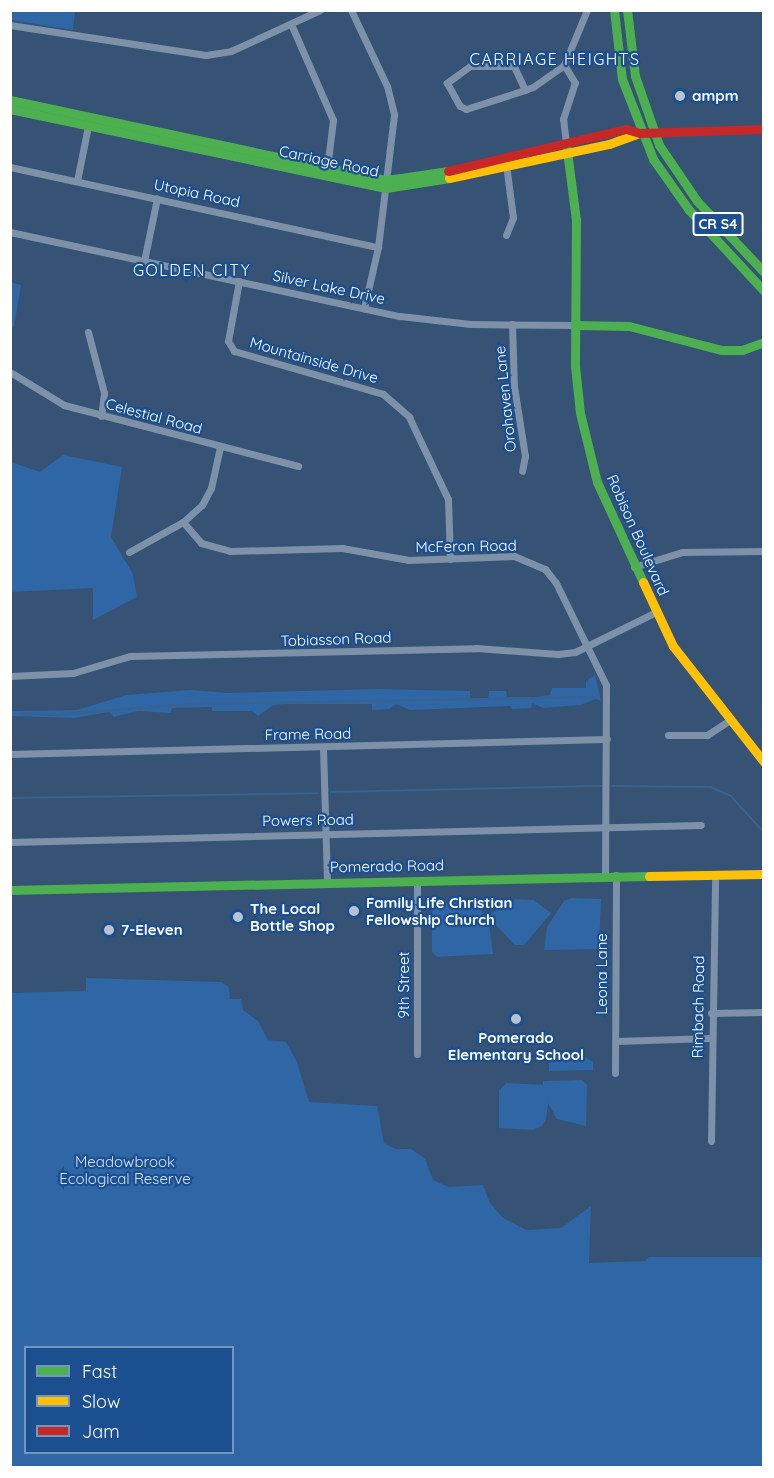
<!DOCTYPE html>
<html>
<head>
<meta charset="utf-8">
<style>
  body { margin:0 }
  #map { position:relative; width:774px; height:1478px; overflow:hidden; background:#365274; font-family:Quicksand,sans-serif }
  div>[style] { position:absolute }
  [style*='--x'] { left:calc(var(--x)*1px); top:calc(var(--y)*1px); width:calc(var(--w)*1px); rotate:calc(var(--a)*1deg) }
  .green>* { inset:0; background:#2f66a5 }
  .stream>* { height:1.5px; margin:-0.75px; padding:0 0.75px; transform-origin:0.75px; border-radius:0.75px; background:#3b618d }
  .street>* { height:7px; margin:-3.5px; padding:0 3.5px; transform-origin:3.5px; border-radius:3.5px; background:#7d92a8 }
  .fast>* { height:9px; margin:-4.5px; padding:0 4.5px; transform-origin:4.5px; border-radius:4.5px; background:#4caf50 }
  .slow>* { height:9px; margin:-4.5px; padding:0 4.5px; transform-origin:4.5px; border-radius:4.5px; background:#ffc107 }
  .jam>* { height:9px; margin:-4.5px; padding:0 4.5px; transform-origin:4.5px; border-radius:4.5px; background:#c62828 }
  .dots>* { width:16px; height:16px; translate:-50% -50%; box-sizing:border-box; border:3px solid #1b4f8f; border-radius:50% }
  span { translate:-50% -50%; white-space:nowrap; text-align:center; line-height:1.15; -webkit-text-stroke:4.5px #1b4f8f; paint-order:stroke }
  .shield-label span { padding:2px 4px; background:#1b4f8f; border:2px solid; border-radius:4px; -webkit-text-stroke-width:0 }
  .shield-label { font-size:14px; color:#fff; font-weight:700 }
  .poi-label { font-size:15px; color:#fff; font-weight:700 }
  .left { translate:0 -50%; text-align:left }
  .street-label { font-size:15px; color:#fff }
  .park-label { font-size:15px; color:#cfe3fa }
  .neighbourhood-label { font-size:16px; color:#fff; letter-spacing:1.5px }
  .frame { position:absolute; inset:0; border:12px solid #fff; pointer-events:none }
  .legend { position:absolute; left:24px; top:1346px; width:210px; height:108px; box-sizing:border-box; background:#1b4f8f; border:2px solid #7695bc; margin:0; padding:8px 10px; list-style:none; font-size:18px; color:#fff }
  .legend li { display:flex; align-items:center; gap:12px; height:30px }
  .legend b { width:30px; border:2px solid #7695bc }
</style>
</head>
<body>
<div id="map">
  <div class="green">
    <div style="clip-path:polygon(10px 11px,75px 11px,73px 30px,11px 20px)"></div>
    <div style="clip-path:polygon(11px 282px,21px 285px,14px 327px,11px 327px)"></div>
    <div style="clip-path:polygon(63px 455px,122px 467px,111px 537px,133px 574px,137px 597px,93px 620px,93px 588px,11px 592px,11px 462px,40px 472px)"></div>
    <div style="clip-path:polygon(595px 675px,601px 701px,596px 699px,580px 705px,543px 708px,532px 703px,531px 708px,512px 709px,511px 706px,410px 710px,396px 704px,389px 709px,372px 710px,372px 704px,286px 704px,273px 705px,258px 716px,252px 711px,212px 711px,212px 707px,172px 708px,171px 713px,138px 711px,114px 717px,109px 712px,74px 718px,11px 716px,11px 711px,77px 710px,126px 695px,190px 690px,228px 693px,378px 689px,470px 691px,470px 699px,488px 699px,489px 691px,506px 691px,507px 697px,535px 697px,550px 695px,552px 688px,586px 688px,586px 681px)"></div>
    <div style="clip-path:polygon(571px 898px,601px 899px,599px 949px,544px 950px,547px 927px,564px 901px)"></div>
    <div style="clip-path:polygon(432px 899px,468px 902px,480px 908px,489px 924px,493px 954px,437px 957px,432px 952px)"></div>
    <div style="clip-path:polygon(515px 899px,534px 900px,551px 913px,524px 945px,515px 945px,487px 916px)"></div>
    <div style="clip-path:polygon(evenodd,86px 978px,221px 982px,229px 987px,230px 999px,241px 999px,243px 1010px,258px 1021px,268px 1040px,286px 1042px,297px 1062px,309px 1102px,377px 1106px,384px 1143px,396px 1149px,411px 1149px,425px 1159px,433px 1180px,449px 1187px,483px 1185px,490px 1203px,502px 1217px,526px 1230px,561px 1228px,591px 1206px,589px 1263px,645px 1261px,649px 1257px,763px 1257px,763px 1467px,11px 1467px,11px 993px,86px 991px,86px 978px,26px 1348px,232px 1348px,232px 1452px,26px 1452px,26px 1348px)"></div>
    <div style="clip-path:polygon(549px 1057px,585px 1057px,593px 1062px,593px 1070px,549px 1071px)"></div>
    <div style="clip-path:polygon(582px 1080px,587px 1085px,586px 1126px,557px 1119px,548px 1103px,546px 1120px,542px 1126px,533px 1130px,499px 1128px,499px 1091px,506px 1083px,543px 1085px,543px 1081px)"></div>
  </div>
  <div class="stream">
    <div style="--x:21;--y:713;--w:29;--a:4"></div>
    <div style="--x:50;--y:715;--w:141;--a:-4.5"></div>
    <div style="--x:191;--y:704;--w:405;--a:-1"></div>
    <div style="--x:612;--y:786;--w:99;--a:0.6"></div>
    <div style="--x:711;--y:787;--w:22;--a:24"></div>
    <div style="--x:731;--y:796;--w:49;--a:47.5"></div>
    <div style="--x:331;--y:792;--w:271;--a:-1.3"></div>
    <div style="--x:10;--y:798;--w:307;--a:-0.9"></div>
  </div>
  <div class="street">
    <div style="--x:351;--y:10;--w:84;--a:64.7"></div>
    <div style="--x:387;--y:86;--w:30;--a:76"></div>
    <div style="--x:394;--y:115;--w:133;--a:96.9"></div>
    <div style="--x:378;--y:247;--w:63;--a:102.9"></div>
    <div style="--x:291;--y:24;--w:105;--a:66.4"></div>
    <div style="--x:333;--y:120;--w:49;--a:97"></div>
    <div style="--x:10;--y:25;--w:198;--a:8.7"></div>
    <div style="--x:206;--y:55;--w:25;--a:-9"></div>
    <div style="--x:231;--y:51;--w:98;--a:-24.7"></div>
    <div style="--x:525;--y:90;--w:26;--a:-115"></div>
    <div style="--x:514;--y:66;--w:44;--a:180"></div>
    <div style="--x:470;--y:66;--w:29;--a:144"></div>
    <div style="--x:447;--y:83;--w:26;--a:61"></div>
    <div style="--x:460;--y:106;--w:7;--a:27"></div>
    <div style="--x:466;--y:109;--w:62;--a:-17.9"></div>
    <div style="--x:525;--y:90;--w:9;--a:-21"></div>
    <div style="--x:533;--y:87;--w:38;--a:-35"></div>
    <div style="--x:566;--y:143;--w:24;--a:-97"></div>
    <div style="--x:563;--y:119;--w:38;--a:-72"></div>
    <div style="--x:575;--y:83;--w:21;--a:-121"></div>
    <div style="--x:564;--y:65;--w:60;--a:-67.3"></div>
    <div style="--x:10;--y:167;--w:377;--a:12.3"></div>
    <div style="--x:77;--y:181;--w:56;--a:-78.7"></div>
    <div style="--x:10;--y:232;--w:399;--a:12.2"></div>
    <div style="--x:400;--y:316;--w:71;--a:6.4"></div>
    <div style="--x:471;--y:324;--w:104;--a:0.6"></div>
    <div style="--x:506;--y:235;--w:18;--a:-68"></div>
    <div style="--x:513;--y:218;--w:54;--a:-97.4"></div>
    <div style="--x:144;--y:261;--w:64;--a:-78.3"></div>
    <div style="--x:239;--y:281;--w:61;--a:100.4"></div>
    <div style="--x:228;--y:341;--w:12;--a:59"></div>
    <div style="--x:234;--y:351;--w:155;--a:16.1"></div>
    <div style="--x:383;--y:394;--w:35;--a:41"></div>
    <div style="--x:409;--y:417;--w:91;--a:64.6"></div>
    <div style="--x:448;--y:499;--w:60;--a:88.1"></div>
    <div style="--x:512;--y:324;--w:62;--a:88.2"></div>
    <div style="--x:514;--y:386;--w:71;--a:81.1"></div>
    <div style="--x:525;--y:456;--w:15;--a:101"></div>
    <div style="--x:88;--y:332;--w:63;--a:75.3"></div>
    <div style="--x:104;--y:393;--w:23;--a:97"></div>
    <div style="--x:10;--y:372;--w:63;--a:31.4"></div>
    <div style="--x:64;--y:405;--w:242;--a:14.6"></div>
    <div style="--x:183;--y:522;--w:28;--a:49"></div>
    <div style="--x:201;--y:543;--w:30;--a:15"></div>
    <div style="--x:230;--y:551;--w:112;--a:-1.5"></div>
    <div style="--x:342;--y:548;--w:68;--a:10.2"></div>
    <div style="--x:409;--y:560;--w:105;--a:-2.2"></div>
    <div style="--x:514;--y:556;--w:34;--a:23"></div>
    <div style="--x:545;--y:569;--w:18;--a:52"></div>
    <div style="--x:556;--y:583;--w:114;--a:63.9"></div>
    <div style="--x:606;--y:685;--w:191;--a:90.3"></div>
    <div style="--x:129;--y:552;--w:62;--a:-29.1"></div>
    <div style="--x:183;--y:522;--w:25;--a:-42"></div>
    <div style="--x:202;--y:505;--w:19;--a:-62"></div>
    <div style="--x:211;--y:488;--w:42;--a:-77.6"></div>
    <div style="--x:634;--y:567;--w:50;--a:-17.4"></div>
    <div style="--x:682;--y:552;--w:82;--a:-0.7"></div>
    <div style="--x:10;--y:676;--w:63;--a:-2.7"></div>
    <div style="--x:73;--y:673;--w:59;--a:-16.6"></div>
    <div style="--x:130;--y:656;--w:346;--a:-1.3"></div>
    <div style="--x:476;--y:648;--w:82;--a:4.2"></div>
    <div style="--x:558;--y:654;--w:17;--a:-7"></div>
    <div style="--x:575;--y:652;--w:90;--a:-26.3"></div>
    <div style="--x:668;--y:735;--w:39;--a:0"></div>
    <div style="--x:707;--y:735;--w:27;--a:-33"></div>
    <div style="--x:323;--y:747;--w:136;--a:88.3"></div>
    <div style="--x:10;--y:754;--w:597;--a:-1.44"></div>
    <div style="--x:10;--y:842;--w:691;--a:-1.41"></div>
    <div style="--x:417;--y:881;--w:173;--a:90"></div>
    <div style="--x:711;--y:1013;--w:53;--a:-1.1"></div>
    <div style="--x:616;--y:1041;--w:95;--a:-1.8"></div>
    <div style="--x:615;--y:1073;--w:198;--a:-89.7"></div>
    <div style="--x:711;--y:1141;--w:267;--a:-89.1"></div>
  </div>
  <div class="fast">
    <div style="--x:614;--y:10;--w:69;--a:83.4"></div>
    <div style="--x:622;--y:79;--w:86;--a:68.8"></div>
    <div style="--x:653;--y:159;--w:62;--a:54.8"></div>
    <div style="--x:689;--y:210;--w:110;--a:47.2"></div>
    <div style="--x:627;--y:10;--w:66;--a:83.1"></div>
    <div style="--x:635;--y:76;--w:73;--a:70.8"></div>
    <div style="--x:659;--y:145;--w:68;--a:55.8"></div>
    <div style="--x:697;--y:201;--w:98;--a:46.7"></div>
    <div style="--x:10;--y:100;--w:385;--a:12"></div>
    <div style="--x:387;--y:180;--w:62;--a:-8.4"></div>
    <div style="--x:10;--y:109;--w:384;--a:11.9"></div>
    <div style="--x:386;--y:188;--w:64;--a:-9"></div>
    <div style="--x:566;--y:143;--w:78;--a:82.6"></div>
    <div style="--x:576;--y:220;--w:146;--a:90.4"></div>
    <div style="--x:575;--y:366;--w:47;--a:83.9"></div>
    <div style="--x:580;--y:413;--w:71;--a:76.2"></div>
    <div style="--x:597;--y:482;--w:110;--a:65.3"></div>
    <div style="--x:575;--y:325;--w:54;--a:1.1"></div>
    <div style="--x:629;--y:326;--w:96;--a:14.5"></div>
    <div style="--x:722;--y:350;--w:20;--a:0"></div>
    <div style="--x:742;--y:350;--w:23;--a:-20"></div>
    <div style="--x:10;--y:890;--w:639;--a:-1.26"></div>
  </div>
  <div class="slow">
    <div style="--x:449;--y:178;--w:164;--a:-12"></div>
    <div style="--x:609;--y:144;--w:33;--a:-20"></div>
    <div style="--x:643;--y:582;--w:71;--a:64.9"></div>
    <div style="--x:673;--y:646;--w:147;--a:51.9"></div>
    <div style="--x:649;--y:876;--w:115;--a:-1"></div>
  </div>
  <div class="jam">
    <div style="--x:448;--y:171;--w:183;--a:-13.3"></div>
    <div style="--x:626;--y:129;--w:15;--a:16"></div>
    <div style="--x:640;--y:133;--w:124;--a:-1.8"></div>
  </div>
  <div class="dots">
    <div style="left:680px;top:96px;background:#b9c2ce"></div>
    <div style="left:354px;top:911px;background:#b9c2ce"></div>
    <div style="left:238px;top:917px;background:#b9c2ce"></div>
    <div style="left:109px;top:930px;background:#b9c2ce"></div>
    <div style="left:516px;top:1019px;background:#b9c2ce"></div>
  </div>
  <div class="shield-label">
    <span style="left:718px;top:224px">CR S4</span>
  </div>
  <div class="poi-label">
    <span class="left" style="left:692px;top:96px">ampm</span>
    <span class="left" style="left:366px;top:911px">Family Life Christian<br>Fellowship Church</span>
    <span class="left" style="left:250px;top:917px">The Local<br>Bottle Shop</span>
    <span class="left" style="left:121px;top:930px">7-Eleven</span>
    <span style="left:516px;top:1046px">Pomerado<br>Elementary School</span>
  </div>
  <div class="street-label">
    <span style="left:329px;top:161px;rotate:12deg">Carriage Road</span>
    <span style="left:197px;top:193px;rotate:12deg">Utopia Road</span>
    <span style="left:329px;top:287px;rotate:12deg">Silver Lake Drive</span>
    <span style="left:314px;top:360px;rotate:16deg">Mountainside Drive</span>
    <span style="left:505px;top:399px;rotate:-96deg">Orohaven Lane</span>
    <span style="left:154px;top:416px;rotate:15deg">Celestial Road</span>
    <span style="left:638px;top:535px;rotate:66deg">Robison Boulevard</span>
    <span style="left:466px;top:546px;rotate:-1deg">McFeron Road</span>
    <span style="left:336px;top:639px;rotate:-2deg">Tobiasson Road</span>
    <span style="left:308px;top:734px;rotate:-1deg">Frame Road</span>
    <span style="left:308px;top:820px;rotate:-1deg">Powers Road</span>
    <span style="left:387px;top:866px;rotate:-1deg">Pomerado Road</span>
    <span style="left:602px;top:974px;rotate:-90deg">Leona Lane</span>
    <span style="left:404px;top:985px;rotate:-90deg">9th Street</span>
    <span style="left:698px;top:1007px;rotate:-89deg">Rimbach Road</span>
  </div>
  <div class="park-label">
    <span style="left:125px;top:1170px">Meadowbrook<br>Ecological Reserve</span>
  </div>
  <div class="neighbourhood-label">
    <span style="left:555px;top:59px">CARRIAGE HEIGHTS</span>
    <span style="left:192px;top:270px">GOLDEN CITY</span>
  </div>
  <div class="frame"></div>
  <ul class="legend">
  <li><b style="height:8px;background:#4caf50"></b>Fast</li>
  <li><b style="height:8px;background:#ffc107"></b>Slow</li>
  <li><b style="height:8px;background:#c62828"></b>Jam</li>
  </ul>
</div>
</body>
</html>
